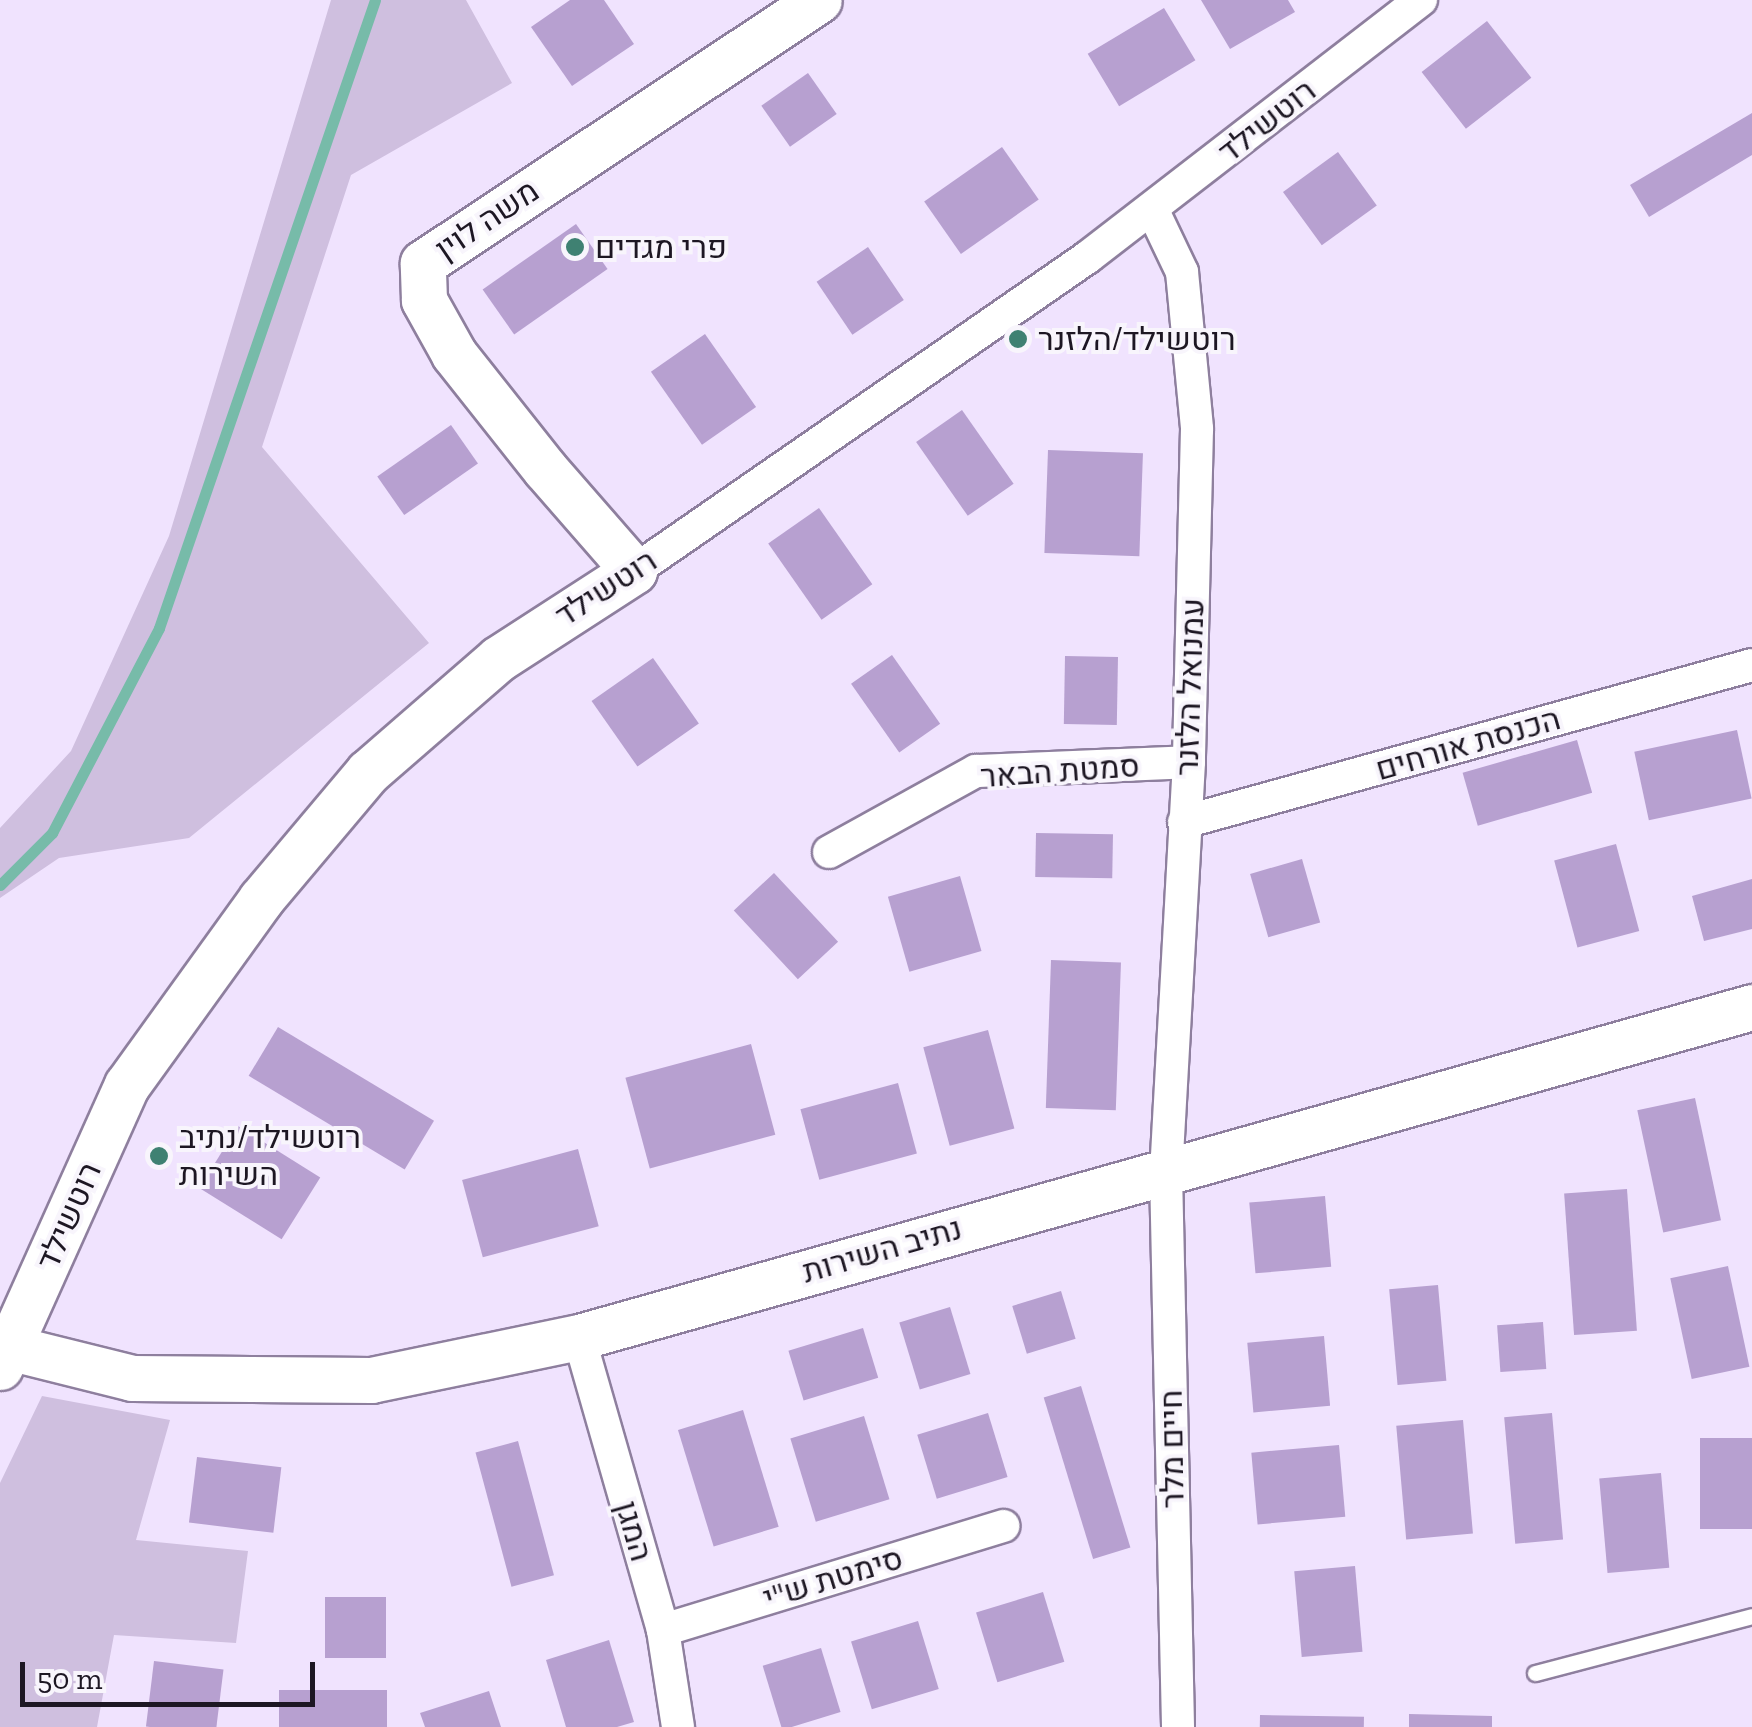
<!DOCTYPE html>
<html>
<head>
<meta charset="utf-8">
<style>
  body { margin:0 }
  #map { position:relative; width:1752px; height:1727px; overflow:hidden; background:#f0e3fe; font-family:"Zilla Slab",Heebo,serif }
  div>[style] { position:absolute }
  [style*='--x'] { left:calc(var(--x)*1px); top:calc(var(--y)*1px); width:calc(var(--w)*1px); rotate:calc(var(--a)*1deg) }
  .green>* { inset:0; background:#cfbfdf }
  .stream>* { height:11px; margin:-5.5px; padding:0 5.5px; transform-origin:5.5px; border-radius:5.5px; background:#77bba9 }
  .building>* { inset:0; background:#b7a0d0; transform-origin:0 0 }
  .roads { filter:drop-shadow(2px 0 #8e7f9e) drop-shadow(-2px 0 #8e7f9e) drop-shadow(0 2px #8e7f9e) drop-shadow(0 -2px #8e7f9e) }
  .lane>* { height:15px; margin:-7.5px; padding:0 7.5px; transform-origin:7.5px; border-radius:7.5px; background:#fff }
  .street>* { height:32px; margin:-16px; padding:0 16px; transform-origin:16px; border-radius:16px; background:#fff }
  .secondary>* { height:45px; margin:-22.5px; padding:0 22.5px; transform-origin:22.5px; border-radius:22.5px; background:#fff }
  .dots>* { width:28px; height:28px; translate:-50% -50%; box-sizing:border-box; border:5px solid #f8f5fc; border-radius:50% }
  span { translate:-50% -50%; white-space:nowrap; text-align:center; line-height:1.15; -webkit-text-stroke:8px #f8f5fc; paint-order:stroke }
  .street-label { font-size:32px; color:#1d1723 }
  .poi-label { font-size:32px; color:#1d1723 }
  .left { translate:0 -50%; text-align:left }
  .scale { position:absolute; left:20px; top:1662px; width:295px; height:45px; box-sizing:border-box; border:5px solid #1d1723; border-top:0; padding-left:12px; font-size:30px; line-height:35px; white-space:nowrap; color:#1d1723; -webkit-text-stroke:8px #f8f5fc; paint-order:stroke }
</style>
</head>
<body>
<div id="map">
  <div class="green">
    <div style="clip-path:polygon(331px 0,466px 0,512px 83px,351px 175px,262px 447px,429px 643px,189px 838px,59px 858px,0 898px,0 828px,71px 751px,169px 536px)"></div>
    <div style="clip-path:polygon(42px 1396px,170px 1420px,136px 1540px,248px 1551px,236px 1643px,114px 1635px,97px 1727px,0 1727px,0 1483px)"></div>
  </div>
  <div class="stream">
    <div style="--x:0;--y:885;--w:74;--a:-45"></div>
    <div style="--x:52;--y:833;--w:231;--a:-62.4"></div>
    <div style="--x:159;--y:628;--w:664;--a:-71.02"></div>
  </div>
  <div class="building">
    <div style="clip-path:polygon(570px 0,604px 0,634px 44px,572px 86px,531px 27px)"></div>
    <div style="clip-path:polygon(1201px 0,1288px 0,1295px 12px,1230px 49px)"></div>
    <div style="left:1164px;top:8px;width:61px;height:89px;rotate:59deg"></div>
    <div style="left:1487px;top:21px;width:72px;height:83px;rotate:52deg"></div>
    <div style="left:808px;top:73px;width:50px;height:57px;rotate:55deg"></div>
    <div style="clip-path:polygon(1752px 113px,1752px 155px,1649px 217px,1630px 185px)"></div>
    <div style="left:1002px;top:147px;width:64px;height:95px;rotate:55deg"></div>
    <div style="left:1338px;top:152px;width:66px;height:68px;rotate:54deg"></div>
    <div style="left:576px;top:224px;width:55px;height:114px;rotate:55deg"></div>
    <div style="left:868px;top:247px;width:64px;height:62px;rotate:56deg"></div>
    <div style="left:705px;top:334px;width:89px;height:66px;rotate:55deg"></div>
    <div style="left:962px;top:410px;width:90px;height:56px;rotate:55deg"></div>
    <div style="left:451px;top:425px;width:47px;height:90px;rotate:55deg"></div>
    <div style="left:1048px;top:450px;width:95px;height:103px;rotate:2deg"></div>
    <div style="left:819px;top:508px;width:93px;height:62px;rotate:55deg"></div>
    <div style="left:892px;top:655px;width:84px;height:50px;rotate:55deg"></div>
    <div style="left:1065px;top:656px;width:53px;height:68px;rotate:1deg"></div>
    <div style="left:653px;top:658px;width:80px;height:75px;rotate:55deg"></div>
    <div style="left:1737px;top:730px;width:70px;height:105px;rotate:78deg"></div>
    <div style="left:1577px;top:740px;width:55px;height:119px;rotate:74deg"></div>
    <div style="left:1036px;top:833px;width:77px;height:44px;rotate:1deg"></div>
    <div style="left:1616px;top:844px;width:90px;height:64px;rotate:75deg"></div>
    <div style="left:1302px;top:859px;width:66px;height:54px;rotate:74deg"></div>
    <div style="left:774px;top:873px;width:94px;height:55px;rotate:47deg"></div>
    <div style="left:960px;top:876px;width:78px;height:75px;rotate:74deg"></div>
    <div style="clip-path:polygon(1752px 879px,1752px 929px,1704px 941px,1692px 896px)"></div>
    <div style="left:1051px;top:960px;width:70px;height:148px;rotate:2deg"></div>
    <div style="left:278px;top:1027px;width:182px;height:57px;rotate:31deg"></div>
    <div style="left:988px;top:1030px;width:102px;height:67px;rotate:75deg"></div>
    <div style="left:751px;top:1044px;width:94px;height:130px;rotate:75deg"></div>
    <div style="left:898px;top:1083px;width:73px;height:101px;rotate:75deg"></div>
    <div style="left:1695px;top:1098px;width:125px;height:59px;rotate:78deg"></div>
    <div style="left:238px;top:1126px;width:97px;height:73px;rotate:32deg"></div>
    <div style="left:578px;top:1149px;width:80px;height:120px;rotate:75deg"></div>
    <div style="left:1627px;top:1189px;width:142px;height:63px;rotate:86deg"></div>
    <div style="left:1325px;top:1196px;width:71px;height:76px;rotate:85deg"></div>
    <div style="left:1728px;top:1266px;width:103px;height:59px;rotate:78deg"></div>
    <div style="left:1438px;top:1285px;width:96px;height:49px;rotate:85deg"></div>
    <div style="left:1061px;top:1291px;width:50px;height:51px;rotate:73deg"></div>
    <div style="left:950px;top:1307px;width:70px;height:53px;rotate:73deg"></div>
    <div style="left:1543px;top:1322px;width:47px;height:46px;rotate:86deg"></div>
    <div style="left:863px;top:1328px;width:52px;height:78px;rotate:73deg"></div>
    <div style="left:1324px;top:1336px;width:70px;height:77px;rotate:85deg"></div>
    <div style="left:1081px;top:1386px;width:169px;height:39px;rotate:73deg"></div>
    <div style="left:743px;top:1410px;width:122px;height:68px;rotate:73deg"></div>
    <div style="left:988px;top:1413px;width:67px;height:74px;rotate:73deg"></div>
    <div style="left:1552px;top:1413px;width:127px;height:48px;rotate:85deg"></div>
    <div style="left:864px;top:1416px;width:87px;height:77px;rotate:73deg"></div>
    <div style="left:1463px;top:1420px;width:114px;height:67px;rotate:85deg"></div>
    <div style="left:1752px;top:1438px;width:91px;height:52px;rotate:90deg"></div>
    <div style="left:518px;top:1441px;width:139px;height:44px;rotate:75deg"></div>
    <div style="left:1339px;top:1445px;width:72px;height:88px;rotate:85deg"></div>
    <div style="left:197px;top:1457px;width:85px;height:66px;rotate:7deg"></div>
    <div style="left:1661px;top:1473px;width:95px;height:62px;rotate:85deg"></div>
    <div style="left:1355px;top:1566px;width:86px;height:61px;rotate:85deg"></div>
    <div style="left:1043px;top:1592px;width:73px;height:70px;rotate:73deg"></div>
    <div style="left:325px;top:1597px;width:61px;height:61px"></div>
    <div style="left:918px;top:1621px;width:71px;height:70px;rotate:73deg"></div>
    <div style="clip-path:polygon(609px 1640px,634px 1722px,617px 1727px,566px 1727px,546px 1660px)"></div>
    <div style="left:821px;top:1648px;width:67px;height:61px;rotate:73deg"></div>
    <div style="left:154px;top:1661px;width:70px;height:66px;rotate:7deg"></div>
    <div style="left:279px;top:1690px;width:108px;height:37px"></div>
    <div style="clip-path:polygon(489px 1691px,501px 1727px,425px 1727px,420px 1713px)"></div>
    <div style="clip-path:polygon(1409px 1714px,1492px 1716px,1492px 1727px,1409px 1727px)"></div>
    <div style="left:1260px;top:1715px;width:104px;height:12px;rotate:1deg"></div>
  </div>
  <div class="roads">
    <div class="lane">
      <div style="--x:1535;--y:1673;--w:224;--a:-14.7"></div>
    </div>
    <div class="street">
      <div style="--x:1152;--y:209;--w:70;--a:64.5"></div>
      <div style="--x:1182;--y:272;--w:158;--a:84.5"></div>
      <div style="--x:1197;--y:429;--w:333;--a:91.4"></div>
      <div style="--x:1189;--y:762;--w:411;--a:93.2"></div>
      <div style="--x:1166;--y:1172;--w:555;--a:88.76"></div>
      <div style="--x:634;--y:571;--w:552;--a:-34.67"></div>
      <div style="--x:1088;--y:257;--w:421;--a:-37.7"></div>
      <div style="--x:1184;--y:822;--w:589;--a:-15.45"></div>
      <div style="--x:829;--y:852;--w:168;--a:-28.9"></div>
      <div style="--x:976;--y:771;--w:213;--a:-2.4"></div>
      <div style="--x:579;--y:1337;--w:305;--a:74"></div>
      <div style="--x:663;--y:1630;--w:98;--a:81.2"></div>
      <div style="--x:663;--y:1630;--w:356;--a:-17"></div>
    </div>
    <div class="secondary">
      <div style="--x:0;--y:1345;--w:136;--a:14"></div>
      <div style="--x:132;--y:1378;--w:239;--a:0.5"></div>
      <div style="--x:371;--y:1380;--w:212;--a:-11.7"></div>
      <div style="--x:579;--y:1337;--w:1219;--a:-15.71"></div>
      <div style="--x:0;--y:1367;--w:309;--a:-65.8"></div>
      <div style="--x:127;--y:1085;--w:229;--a:-54.2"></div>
      <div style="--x:261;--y:899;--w:166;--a:-49.9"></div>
      <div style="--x:368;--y:772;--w:172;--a:-41"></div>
      <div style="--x:498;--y:659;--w:162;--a:-32.9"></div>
      <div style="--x:634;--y:571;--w:135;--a:-131.1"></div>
      <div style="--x:545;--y:469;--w:147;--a:-128.4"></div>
      <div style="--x:454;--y:354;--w:62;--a:-119.1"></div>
      <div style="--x:424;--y:300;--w:37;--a:-92"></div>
      <div style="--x:423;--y:263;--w:475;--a:-33.6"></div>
    </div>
  </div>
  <div class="dots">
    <div style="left:575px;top:247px;background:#3f8172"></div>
    <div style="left:1018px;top:339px;background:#3f8172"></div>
    <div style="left:159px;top:1156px;background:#3f8172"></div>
  </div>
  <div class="street-label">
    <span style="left:1267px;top:121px;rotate:-38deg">רוטשילד</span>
    <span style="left:487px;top:220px;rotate:-34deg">משה לוין</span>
    <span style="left:606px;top:588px;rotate:-33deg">רוטשילד</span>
    <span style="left:1190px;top:687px;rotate:-88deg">עמנואל הלזנר</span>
    <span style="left:1468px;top:744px;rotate:-16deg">הכנסת אורחים</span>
    <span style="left:1060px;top:771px;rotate:-4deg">סמטת הבאר</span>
    <span style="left:69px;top:1216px;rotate:-66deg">רוטשילד</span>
    <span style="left:882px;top:1250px;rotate:-16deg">נתיב השירות</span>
    <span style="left:1172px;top:1449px;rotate:-91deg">חיים מלר</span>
    <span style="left:634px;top:1531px;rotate:74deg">המגן</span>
    <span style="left:833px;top:1578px;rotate:-17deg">סימטת ש"י</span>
  </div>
  <div class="poi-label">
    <span class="left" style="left:595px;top:247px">פרי מגדים</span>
    <span class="left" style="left:1038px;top:339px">רוטשילד/הלזנר</span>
    <span class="left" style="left:179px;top:1156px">רוטשילד/נתיב<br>השירות</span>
  </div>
  <div class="scale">50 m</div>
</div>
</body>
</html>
